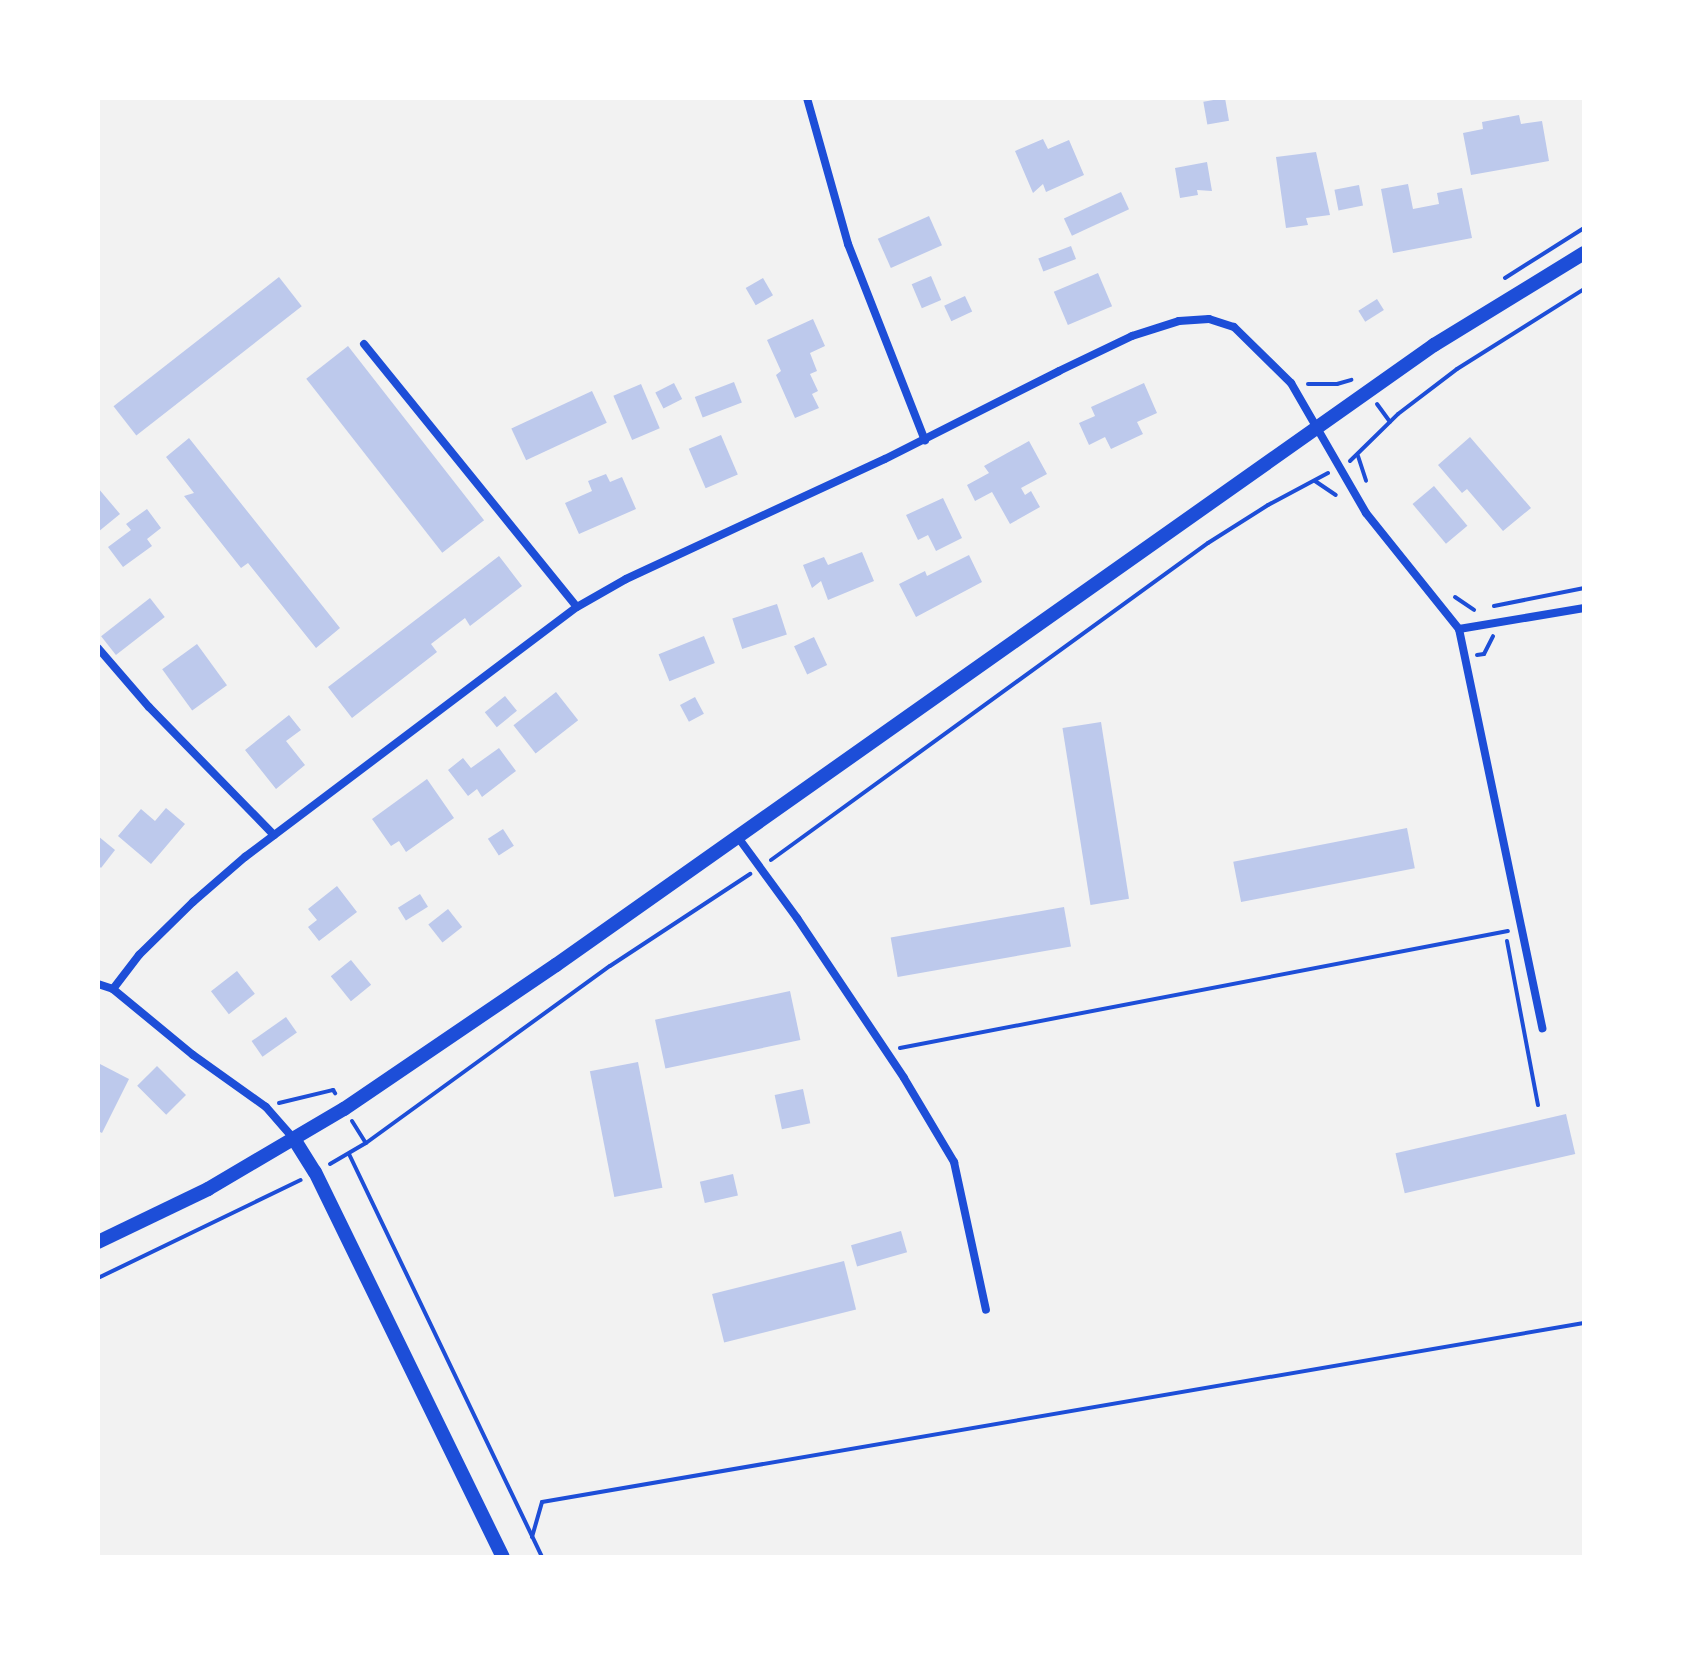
<!DOCTYPE html>
<html>
<head>
<meta charset="utf-8">
<style>
  body { margin:0 }
  #map { position:relative; width:1682px; height:1655px; overflow:hidden; background:#f2f2f2; font-family:Bitter,serif }
  div>[style] { position:absolute }
  [style*='--x'] { left:calc(var(--x)*1px); top:calc(var(--y)*1px); width:calc(var(--w)*1px); rotate:calc(var(--a)*1deg) }
  .building>* { inset:0; background:#bdc9ec; transform-origin:0 0 }
  .path>* { height:4px; margin:-2px; padding:0 2px; transform-origin:2px; border-radius:2px; background:#1d4ed8 }
  .minor>* { height:8px; margin:-4px; padding:0 4px; transform-origin:4px; border-radius:4px; background:#1d4ed8 }
  .tertiary>* { height:14px; margin:-7px; padding:0 7px; transform-origin:7px; border-radius:7px; background:#1d4ed8 }
  span { translate:-50% -50%; white-space:nowrap; text-align:center; line-height:1.15; -webkit-text-stroke:6px #fff; paint-order:stroke }
  .frame { position:absolute; inset:0; border:100px solid #fff; pointer-events:none }
</style>
</head>
<body>
<div id="map">
  <div class="building">
    <div style="left:1225px;top:98px;width:23px;height:22px;rotate:80deg"></div>
    <div style="clip-path:polygon(1519px 115px,1521px 124px,1542px 121px,1549px 161px,1471px 175px,1463px 133px,1483px 129px,1482px 122px)"></div>
    <div style="clip-path:polygon(1043px 139px,1048px 149px,1069px 140px,1084px 175px,1046px 192px,1043px 184px,1033px 193px,1015px 151px)"></div>
    <div style="clip-path:polygon(1316px 152px,1330px 215px,1306px 218px,1308px 225px,1286px 228px,1276px 157px)"></div>
    <div style="clip-path:polygon(1207px 162px,1212px 191px,1197px 190px,1198px 195px,1180px 198px,1175px 168px)"></div>
    <div style="clip-path:polygon(1408px 184px,1413px 209px,1439px 204px,1437px 193px,1462px 188px,1472px 238px,1393px 253px,1381px 189px)"></div>
    <div style="left:1359px;top:185px;width:21px;height:25px;rotate:79deg"></div>
    <div style="left:1121px;top:192px;width:19px;height:63px;rotate:65deg"></div>
    <div style="left:929px;top:216px;width:32px;height:56px;rotate:66deg"></div>
    <div style="left:1071px;top:246px;width:14px;height:35px;rotate:69deg"></div>
    <div style="left:1098px;top:273px;width:36px;height:48px;rotate:67deg"></div>
    <div style="left:931px;top:276px;width:26px;height:21px;rotate:67deg"></div>
    <div style="left:279px;top:277px;width:37px;height:210px;rotate:52deg"></div>
    <div style="left:763px;top:278px;width:20px;height:20px;rotate:60deg"></div>
    <div style="left:965px;top:296px;width:17px;height:23px;rotate:65deg"></div>
    <div style="left:1377px;top:299px;width:13px;height:22px;rotate:58deg"></div>
    <div style="clip-path:polygon(813px 319px,825px 346px,810px 353px,817px 371px,810px 374px,818px 391px,812px 394px,819px 408px,795px 418px,776px 375px,781px 371px,767px 340px)"></div>
    <div style="left:348px;top:346px;width:221px;height:53px;rotate:52deg"></div>
    <div style="left:734px;top:382px;width:22px;height:42px;rotate:69deg"></div>
    <div style="left:674px;top:383px;width:18px;height:21px;rotate:63deg"></div>
    <div style="clip-path:polygon(1144px 383px,1157px 413px,1137px 422px,1143px 434px,1111px 449px,1105px 437px,1089px 445px,1079px 423px,1095px 416px,1091px 407px)"></div>
    <div style="left:641px;top:384px;width:48px;height:30px;rotate:67deg"></div>
    <div style="left:592px;top:391px;width:35px;height:89px;rotate:65deg"></div>
    <div style="left:721px;top:435px;width:43px;height:35px;rotate:67deg"></div>
    <div style="clip-path:polygon(1470px 437px,1531px 508px,1503px 531px,1467px 489px,1462px 493px,1438px 465px)"></div>
    <div style="clip-path:polygon(189px 438px,340px 628px,316px 648px,248px 563px,241px 568px,184px 496px,194px 493px,166px 457px)"></div>
    <div style="clip-path:polygon(1029px 441px,1047px 474px,1021px 488px,1025px 495px,1031px 491px,1040px 507px,1010px 524px,992px 492px,975px 501px,967px 485px,989px 473px,984px 466px)"></div>
    <div style="clip-path:polygon(606px 474px,610px 482px,622px 477px,636px 509px,579px 534px,565px 503px,592px 491px,588px 481px)"></div>
    <div style="left:1434px;top:486px;width:52px;height:28px;rotate:50deg"></div>
    <div style="clip-path:polygon(98px 488px,120px 514px,98px 532px)"></div>
    <div style="clip-path:polygon(943px 498px,962px 538px,936px 551px,928px 535px,918px 540px,906px 515px)"></div>
    <div style="clip-path:polygon(147px 509px,161px 528px,147px 539px,152px 546px,123px 567px,108px 547px,131px 530px,126px 524px)"></div>
    <div style="clip-path:polygon(862px 552px,874px 581px,828px 600px,821px 581px,812px 588px,803px 565px,824px 557px,828px 565px)"></div>
    <div style="clip-path:polygon(969px 555px,982px 582px,916px 617px,899px 584px,925px 571px,927px 576px)"></div>
    <div style="clip-path:polygon(499px 556px,522px 586px,470px 626px,465px 618px,431px 644px,437px 652px,352px 718px,328px 687px)"></div>
    <div style="left:150px;top:598px;width:24px;height:62px;rotate:52deg"></div>
    <div style="left:777px;top:604px;width:32px;height:47px;rotate:72deg"></div>
    <div style="left:704px;top:636px;width:29px;height:49px;rotate:68deg"></div>
    <div style="left:814px;top:637px;width:31px;height:22px;rotate:65deg"></div>
    <div style="left:197px;top:644px;width:51px;height:43px;rotate:54deg"></div>
    <div style="left:556px;top:692px;width:36px;height:54px;rotate:52deg"></div>
    <div style="left:505px;top:696px;width:19px;height:26px;rotate:51deg"></div>
    <div style="left:695px;top:697px;width:19px;height:17px;rotate:62deg"></div>
    <div style="clip-path:polygon(289px 715px,301px 730px,286px 741px,305px 765px,276px 789px,245px 750px)"></div>
    <div style="left:1101px;top:722px;width:179px;height:39px;rotate:81deg"></div>
    <div style="clip-path:polygon(499px 748px,516px 771px,482px 797px,477px 789px,468px 796px,448px 770px,463px 758px,471px 768px)"></div>
    <div style="clip-path:polygon(427px 779px,454px 818px,406px 852px,399px 841px,391px 846px,372px 819px)"></div>
    <div style="clip-path:polygon(166px 808px,185px 824px,151px 864px,118px 836px,141px 809px,155px 821px)"></div>
    <div style="left:1407px;top:828px;width:41px;height:177px;rotate:79deg"></div>
    <div style="left:503px;top:829px;width:20px;height:18px;rotate:57deg"></div>
    <div style="clip-path:polygon(98px 836px,115px 850px,101px 868px,98px 865px)"></div>
    <div style="clip-path:polygon(337px 886px,357px 912px,319px 941px,308px 927px,317px 920px,308px 909px)"></div>
    <div style="left:420px;top:894px;width:15px;height:26px;rotate:58deg"></div>
    <div style="left:1064px;top:907px;width:40px;height:176px;rotate:80deg"></div>
    <div style="left:448px;top:909px;width:23px;height:25px;rotate:52deg"></div>
    <div style="left:351px;top:960px;width:32px;height:26px;rotate:51deg"></div>
    <div style="left:237px;top:971px;width:29px;height:33px;rotate:52deg"></div>
    <div style="left:790px;top:991px;width:50px;height:138px;rotate:78deg"></div>
    <div style="left:286px;top:1017px;width:19px;height:42px;rotate:55deg"></div>
    <div style="left:638px;top:1062px;width:128px;height:49px;rotate:79deg"></div>
    <div style="clip-path:polygon(100px 1064px,129px 1079px,102px 1133px,98px 1131px)"></div>
    <div style="left:157px;top:1066px;width:41px;height:28px;rotate:45deg"></div>
    <div style="left:803px;top:1089px;width:35px;height:29px;rotate:78deg"></div>
    <div style="left:1566px;top:1114px;width:41px;height:175px;rotate:77deg"></div>
    <div style="left:733px;top:1174px;width:22px;height:34px;rotate:77deg"></div>
    <div style="left:901px;top:1231px;width:22px;height:52px;rotate:74deg"></div>
    <div style="left:844px;top:1261px;width:50px;height:136px;rotate:76deg"></div>
  </div>
  <div class="path">
    <div style="--x:1505;--y:278;--w:93;--a:-32.3"></div>
    <div style="--x:1308;--y:384;--w:29;--a:0"></div>
    <div style="--x:1337;--y:384;--w:15;--a:-16"></div>
    <div style="--x:1377;--y:404;--w:22;--a:54"></div>
    <div style="--x:1358;--y:456;--w:26;--a:72"></div>
    <div style="--x:1350;--y:461;--w:67;--a:-44.4"></div>
    <div style="--x:1398;--y:414;--w:74;--a:-37.3"></div>
    <div style="--x:1457;--y:369;--w:150;--a:-32.2"></div>
    <div style="--x:1315;--y:481;--w:25;--a:34"></div>
    <div style="--x:1455;--y:597;--w:23;--a:34"></div>
    <div style="--x:1494;--y:606;--w:92;--a:-11.3"></div>
    <div style="--x:1477;--y:655;--w:7;--a:-8"></div>
    <div style="--x:1484;--y:654;--w:20;--a:-63"></div>
    <div style="--x:771;--y:860;--w:540;--a:-35.96"></div>
    <div style="--x:1208;--y:543;--w:71;--a:-32.3"></div>
    <div style="--x:1268;--y:505;--w:68;--a:-28.1"></div>
    <div style="--x:1507;--y:941;--w:167;--a:79.3"></div>
    <div style="--x:900;--y:1048;--w:619;--a:-10.89"></div>
    <div style="--x:279;--y:1103;--w:56;--a:-13.5"></div>
    <div style="--x:333;--y:1090;--w:4;--a:56"></div>
    <div style="--x:352;--y:1121;--w:26;--a:58"></div>
    <div style="--x:349;--y:1154;--w:447;--a:64.4"></div>
    <div style="--x:330;--y:1164;--w:42;--a:-30.3"></div>
    <div style="--x:366;--y:1143;--w:301;--a:-36"></div>
    <div style="--x:610;--y:966;--w:168;--a:-33.3"></div>
    <div style="--x:98;--y:1278;--w:225;--a:-25.8"></div>
    <div style="--x:532;--y:1537;--w:36;--a:-74"></div>
    <div style="--x:542;--y:1502;--w:1057;--a:-9.75"></div>
  </div>
  <div class="minor">
    <div style="--x:807;--y:98;--w:152;--a:74.3"></div>
    <div style="--x:848;--y:244;--w:211;--a:68.6"></div>
    <div style="--x:364;--y:344;--w:338;--a:51"></div>
    <div style="--x:1459;--y:629;--w:127;--a:-9.5"></div>
    <div style="--x:98;--y:648;--w:78;--a:49.2"></div>
    <div style="--x:149;--y:707;--w:179;--a:45.7"></div>
    <div style="--x:737;--y:836;--w:102;--a:53.8"></div>
    <div style="--x:797;--y:918;--w:192;--a:56.2"></div>
    <div style="--x:904;--y:1078;--w:98;--a:59.2"></div>
    <div style="--x:954;--y:1162;--w:151;--a:77.8"></div>
    <div style="--x:98;--y:984;--w:16;--a:18"></div>
    <div style="--x:294;--y:1139;--w:43;--a:-131.2"></div>
    <div style="--x:266;--y:1107;--w:90;--a:-144.5"></div>
    <div style="--x:193;--y:1055;--w:104;--a:-140.5"></div>
    <div style="--x:113;--y:989;--w:43;--a:-52.6"></div>
    <div style="--x:139;--y:955;--w:76;--a:-44.5"></div>
    <div style="--x:193;--y:902;--w:69;--a:-40.9"></div>
    <div style="--x:245;--y:857;--w:416;--a:-37"></div>
    <div style="--x:577;--y:607;--w:56;--a:-29.7"></div>
    <div style="--x:626;--y:579;--w:285;--a:-24.9"></div>
    <div style="--x:885;--y:459;--w:195;--a:-26.8"></div>
    <div style="--x:1059;--y:371;--w:81;--a:-25.6"></div>
    <div style="--x:1132;--y:336;--w:49;--a:-17.7"></div>
    <div style="--x:1179;--y:321;--w:30;--a:-4"></div>
    <div style="--x:1209;--y:319;--w:26;--a:18"></div>
    <div style="--x:1234;--y:327;--w:80;--a:44.5"></div>
    <div style="--x:1291;--y:383;--w:150;--a:60"></div>
    <div style="--x:1366;--y:513;--w:149;--a:51.3"></div>
    <div style="--x:1459;--y:629;--w:408;--a:78.2"></div>
  </div>
  <div class="tertiary">
    <div style="--x:294;--y:1139;--w:39;--a:58"></div>
    <div style="--x:315;--y:1172;--w:428;--a:64"></div>
    <div style="--x:98;--y:1242;--w:122;--a:-25.7"></div>
    <div style="--x:208;--y:1189;--w:158;--a:-30.5"></div>
    <div style="--x:344;--y:1109;--w:256;--a:-34.2"></div>
    <div style="--x:556;--y:965;--w:1075;--a:-35.23"></div>
    <div style="--x:1434;--y:345;--w:176;--a:-31.5"></div>
  </div>
  <div class="frame"></div>
</div>
</body>
</html>
